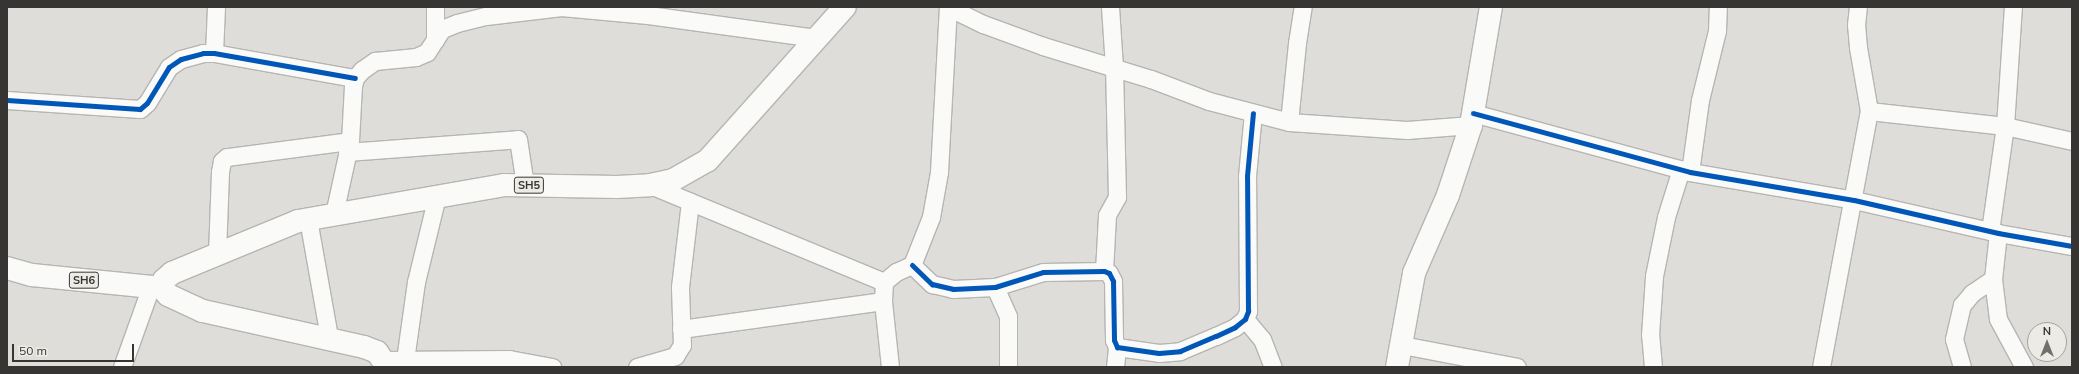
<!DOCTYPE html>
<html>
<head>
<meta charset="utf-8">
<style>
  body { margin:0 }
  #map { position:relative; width:2079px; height:374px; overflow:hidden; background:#deddda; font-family:Mulish,sans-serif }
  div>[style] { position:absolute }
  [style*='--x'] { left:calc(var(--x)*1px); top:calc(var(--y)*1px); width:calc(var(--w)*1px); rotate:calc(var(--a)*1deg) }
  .roads { filter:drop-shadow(1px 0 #b6b5b2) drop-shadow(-1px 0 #b6b5b2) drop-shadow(0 1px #b6b5b2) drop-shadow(0 -1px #b6b5b2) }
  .street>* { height:17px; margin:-8.5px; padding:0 8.5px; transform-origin:8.5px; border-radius:8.5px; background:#fafaf9 }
  .secondary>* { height:22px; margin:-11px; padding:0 11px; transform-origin:11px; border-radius:11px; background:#fafaf9 }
  .primary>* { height:22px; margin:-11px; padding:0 11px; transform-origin:11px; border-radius:11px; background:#fafaf9 }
  .cycleway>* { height:5px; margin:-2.5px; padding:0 2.5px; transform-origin:2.5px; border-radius:2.5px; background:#0057b8 }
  span { translate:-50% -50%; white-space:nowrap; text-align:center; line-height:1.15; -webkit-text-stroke:4px #edebe5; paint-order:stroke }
  .shield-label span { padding:1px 3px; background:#edebe5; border:1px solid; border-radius:3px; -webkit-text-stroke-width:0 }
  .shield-label { font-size:11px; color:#363533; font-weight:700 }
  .frame { position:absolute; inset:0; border:8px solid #363533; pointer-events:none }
  .north { position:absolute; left:2027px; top:322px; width:40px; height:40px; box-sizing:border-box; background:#edebe5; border:1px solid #a4a29e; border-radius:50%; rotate:0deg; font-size:11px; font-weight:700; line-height:16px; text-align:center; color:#363533 }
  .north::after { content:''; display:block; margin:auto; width:14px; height:18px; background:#71706d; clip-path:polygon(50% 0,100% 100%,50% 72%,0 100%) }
  .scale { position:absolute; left:12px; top:344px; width:122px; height:18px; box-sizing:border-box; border:2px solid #363533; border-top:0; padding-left:5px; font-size:12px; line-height:14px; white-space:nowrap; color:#363533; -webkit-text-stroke:3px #edebe5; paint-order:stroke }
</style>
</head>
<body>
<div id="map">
  <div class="roads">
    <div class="street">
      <div style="--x:561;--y:7;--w:87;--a:5.3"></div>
      <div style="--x:648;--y:15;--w:171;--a:7.8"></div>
      <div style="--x:948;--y:7;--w:39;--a:26"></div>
      <div style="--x:983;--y:24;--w:64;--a:20.1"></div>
      <div style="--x:1043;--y:46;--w:113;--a:17"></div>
      <div style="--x:1151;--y:79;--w:62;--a:20.8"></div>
      <div style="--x:1209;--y:101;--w:83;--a:14.7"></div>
      <div style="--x:1289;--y:122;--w:118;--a:3.9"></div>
      <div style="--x:1407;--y:130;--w:64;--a:-4.5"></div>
      <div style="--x:435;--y:40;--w:33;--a:-90"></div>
      <div style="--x:214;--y:53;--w:46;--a:-87.5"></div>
      <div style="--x:7;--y:100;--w:133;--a:3.9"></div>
      <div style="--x:140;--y:109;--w:9;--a:-41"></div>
      <div style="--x:147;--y:103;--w:42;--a:-58.6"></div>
      <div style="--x:169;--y:67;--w:14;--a:-34"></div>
      <div style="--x:181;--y:59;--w:23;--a:-15"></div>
      <div style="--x:203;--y:53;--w:11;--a:0"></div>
      <div style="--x:214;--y:53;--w:143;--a:10.1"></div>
      <div style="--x:1869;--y:111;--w:137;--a:6.3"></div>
      <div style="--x:2005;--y:126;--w:69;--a:12.6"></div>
      <div style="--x:1473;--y:113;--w:225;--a:15.2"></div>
      <div style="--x:1690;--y:172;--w:166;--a:9.7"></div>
      <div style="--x:1854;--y:200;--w:148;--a:12.9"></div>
      <div style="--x:1998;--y:233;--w:75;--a:10"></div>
      <div style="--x:1289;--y:122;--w:79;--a:-84.2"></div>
      <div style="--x:1297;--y:43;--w:36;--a:-81"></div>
      <div style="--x:347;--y:152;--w:171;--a:-4.3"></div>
      <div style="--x:518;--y:139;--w:47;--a:81.3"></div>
      <div style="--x:1690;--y:172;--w:73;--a:-82.1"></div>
      <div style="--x:1700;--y:100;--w:71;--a:-76.2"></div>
      <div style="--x:1717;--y:31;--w:24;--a:-88"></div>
      <div style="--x:650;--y:185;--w:253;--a:22.5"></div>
      <div style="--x:334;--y:214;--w:75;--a:-77.6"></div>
      <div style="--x:350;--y:141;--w:55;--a:-86.9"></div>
      <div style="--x:353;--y:86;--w:8;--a:-76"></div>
      <div style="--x:355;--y:78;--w:11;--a:-49"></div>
      <div style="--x:362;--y:70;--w:16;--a:-35"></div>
      <div style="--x:375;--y:61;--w:41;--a:-5.6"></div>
      <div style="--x:416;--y:57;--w:12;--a:-24"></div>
      <div style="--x:427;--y:52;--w:27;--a:-57"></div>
      <div style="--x:442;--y:29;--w:16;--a:-22"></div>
      <div style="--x:457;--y:23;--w:30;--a:-14"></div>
      <div style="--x:486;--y:16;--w:76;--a:-6.8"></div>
      <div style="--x:308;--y:219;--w:120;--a:79.9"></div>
      <div style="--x:1990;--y:231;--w:106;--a:-81.9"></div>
      <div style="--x:2005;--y:126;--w:119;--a:-86.2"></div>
      <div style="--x:1998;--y:233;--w:46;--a:96.2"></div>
      <div style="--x:1993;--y:279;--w:40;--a:82.9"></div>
      <div style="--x:1998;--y:319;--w:55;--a:61.6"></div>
      <div style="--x:217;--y:254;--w:82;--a:-87.9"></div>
      <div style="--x:220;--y:172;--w:11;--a:-80"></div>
      <div style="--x:222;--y:161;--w:6;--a:-39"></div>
      <div style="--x:227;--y:157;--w:124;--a:-7.4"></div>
      <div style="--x:912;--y:265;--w:28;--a:44"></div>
      <div style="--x:932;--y:284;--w:22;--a:13"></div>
      <div style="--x:953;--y:289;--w:42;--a:-2.7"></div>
      <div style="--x:995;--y:287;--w:50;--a:-17.4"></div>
      <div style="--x:1043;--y:272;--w:61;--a:-0.9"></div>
      <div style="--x:1104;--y:271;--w:5;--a:22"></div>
      <div style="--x:1109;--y:273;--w:9;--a:63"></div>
      <div style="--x:1113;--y:281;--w:59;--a:89"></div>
      <div style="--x:1114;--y:340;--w:8;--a:67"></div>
      <div style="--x:1117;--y:347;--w:42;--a:8.1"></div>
      <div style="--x:1159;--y:353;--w:21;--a:-5"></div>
      <div style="--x:1180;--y:351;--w:39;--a:-23"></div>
      <div style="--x:1216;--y:336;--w:21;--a:-25"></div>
      <div style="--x:1235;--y:327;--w:13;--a:-39"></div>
      <div style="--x:1245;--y:319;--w:9;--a:-69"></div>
      <div style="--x:1248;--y:311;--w:135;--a:-90.4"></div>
      <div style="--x:1247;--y:176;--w:63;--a:-84.6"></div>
      <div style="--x:1104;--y:271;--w:56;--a:-86.9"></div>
      <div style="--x:1107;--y:215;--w:21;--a:-61"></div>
      <div style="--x:1117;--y:197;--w:130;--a:-91.3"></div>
      <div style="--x:1114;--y:67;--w:60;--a:-93.8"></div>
      <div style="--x:995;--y:287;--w:32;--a:66"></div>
      <div style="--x:1008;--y:316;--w:51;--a:90"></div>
      <div style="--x:1245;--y:319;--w:26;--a:50"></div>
      <div style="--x:1262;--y:339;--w:30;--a:69"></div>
      <div style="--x:681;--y:329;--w:204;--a:-7.9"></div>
      <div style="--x:1402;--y:345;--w:117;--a:10.8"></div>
      <div style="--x:384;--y:360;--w:125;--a:-0.5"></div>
      <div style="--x:509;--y:359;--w:44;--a:10.5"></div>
      <div style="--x:405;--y:360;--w:79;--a:-82"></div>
      <div style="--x:416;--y:282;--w:89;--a:-76.3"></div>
      <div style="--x:122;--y:367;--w:86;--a:-70.3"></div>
      <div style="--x:637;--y:367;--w:40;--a:-16"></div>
      <div style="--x:675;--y:356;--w:13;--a:-58"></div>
      <div style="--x:682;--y:345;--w:58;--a:-92"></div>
      <div style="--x:680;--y:287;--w:86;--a:-83.3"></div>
      <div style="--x:890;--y:367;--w:66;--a:-96.1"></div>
      <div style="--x:883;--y:301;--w:19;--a:-87"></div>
      <div style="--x:884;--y:282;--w:16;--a:-40"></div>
      <div style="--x:896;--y:272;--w:17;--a:-24"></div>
      <div style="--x:912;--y:265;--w:52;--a:-68.4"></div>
      <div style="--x:931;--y:217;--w:46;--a:-79.9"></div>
      <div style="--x:939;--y:172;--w:165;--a:-86.9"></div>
      <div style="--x:1115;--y:367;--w:20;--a:-84"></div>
      <div style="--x:1653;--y:367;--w:32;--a:-95"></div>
      <div style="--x:1650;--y:335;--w:59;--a:-86.1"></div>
      <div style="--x:1654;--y:276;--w:60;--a:-78.5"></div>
      <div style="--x:1666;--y:217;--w:50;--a:-72.6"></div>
      <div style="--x:1821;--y:367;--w:260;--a:-79.4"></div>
      <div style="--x:1869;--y:111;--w:65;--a:-99.8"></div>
      <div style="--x:1858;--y:47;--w:22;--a:-95"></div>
      <div style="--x:1856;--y:25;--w:18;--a:-84"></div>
      <div style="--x:1962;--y:367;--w:29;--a:-106"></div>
      <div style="--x:1954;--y:339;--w:35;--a:-77"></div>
      <div style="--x:1962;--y:305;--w:16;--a:-50"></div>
      <div style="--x:1972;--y:293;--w:25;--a:-34"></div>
    </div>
    <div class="secondary">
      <div style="--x:1397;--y:367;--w:96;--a:-79.7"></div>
      <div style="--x:1414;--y:273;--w:85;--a:-66.4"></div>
      <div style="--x:1448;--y:195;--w:74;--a:-71.8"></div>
      <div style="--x:1471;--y:125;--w:120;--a:-80.4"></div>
    </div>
    <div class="primary">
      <div style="--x:7;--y:268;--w:26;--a:16"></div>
      <div style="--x:32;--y:275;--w:131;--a:5.7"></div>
      <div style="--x:162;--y:288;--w:9;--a:49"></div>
      <div style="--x:168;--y:295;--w:38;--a:25"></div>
      <div style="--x:203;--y:311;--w:165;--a:12.6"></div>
      <div style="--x:364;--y:347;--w:14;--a:21"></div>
      <div style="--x:377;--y:352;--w:18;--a:56"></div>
      <div style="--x:162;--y:288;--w:8;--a:-76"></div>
      <div style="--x:164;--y:280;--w:11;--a:-41"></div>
      <div style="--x:172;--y:273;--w:136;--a:-22.4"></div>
      <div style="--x:298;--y:221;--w:209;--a:-9.9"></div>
      <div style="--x:504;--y:185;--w:113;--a:1"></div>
      <div style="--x:617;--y:187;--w:33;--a:-3"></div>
      <div style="--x:650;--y:185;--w:24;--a:-12"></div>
      <div style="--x:673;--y:180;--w:40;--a:-29.7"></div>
      <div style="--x:708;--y:160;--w:205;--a:-48.2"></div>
    </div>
  </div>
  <div class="cycleway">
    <div style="--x:7;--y:100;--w:133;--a:3.9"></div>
    <div style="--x:140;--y:109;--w:9;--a:-41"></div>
    <div style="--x:147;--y:103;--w:42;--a:-58.6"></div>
    <div style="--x:169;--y:67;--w:14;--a:-34"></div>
    <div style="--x:181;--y:59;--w:23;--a:-15"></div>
    <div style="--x:203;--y:53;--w:11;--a:0"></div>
    <div style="--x:214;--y:53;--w:143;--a:10.1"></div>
    <div style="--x:1473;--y:113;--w:225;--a:15.2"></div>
    <div style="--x:1690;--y:172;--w:166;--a:9.7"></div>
    <div style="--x:1854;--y:200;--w:148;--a:12.9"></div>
    <div style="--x:1998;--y:233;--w:75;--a:10"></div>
    <div style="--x:912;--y:265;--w:28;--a:44"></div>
    <div style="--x:932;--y:284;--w:22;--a:13"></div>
    <div style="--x:953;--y:289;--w:42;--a:-2.7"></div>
    <div style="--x:995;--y:287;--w:50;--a:-17.4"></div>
    <div style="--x:1043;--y:272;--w:61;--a:-0.9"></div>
    <div style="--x:1104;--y:271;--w:5;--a:22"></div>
    <div style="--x:1109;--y:273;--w:9;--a:63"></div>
    <div style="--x:1113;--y:281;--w:59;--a:89"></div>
    <div style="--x:1114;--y:340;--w:8;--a:67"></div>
    <div style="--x:1117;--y:347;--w:42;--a:8.1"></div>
    <div style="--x:1159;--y:353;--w:21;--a:-5"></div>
    <div style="--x:1180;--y:351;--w:39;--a:-23"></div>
    <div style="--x:1216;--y:336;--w:21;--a:-25"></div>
    <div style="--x:1235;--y:327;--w:13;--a:-39"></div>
    <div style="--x:1245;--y:319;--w:9;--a:-69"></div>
    <div style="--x:1248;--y:311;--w:135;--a:-90.4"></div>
    <div style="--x:1247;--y:176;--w:63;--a:-84.6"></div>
  </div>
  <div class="shield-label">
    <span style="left:529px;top:185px">SH5</span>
    <span style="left:84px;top:280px">SH6</span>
  </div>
  <div class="frame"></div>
  <div class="north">N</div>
  <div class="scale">50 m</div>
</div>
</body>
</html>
